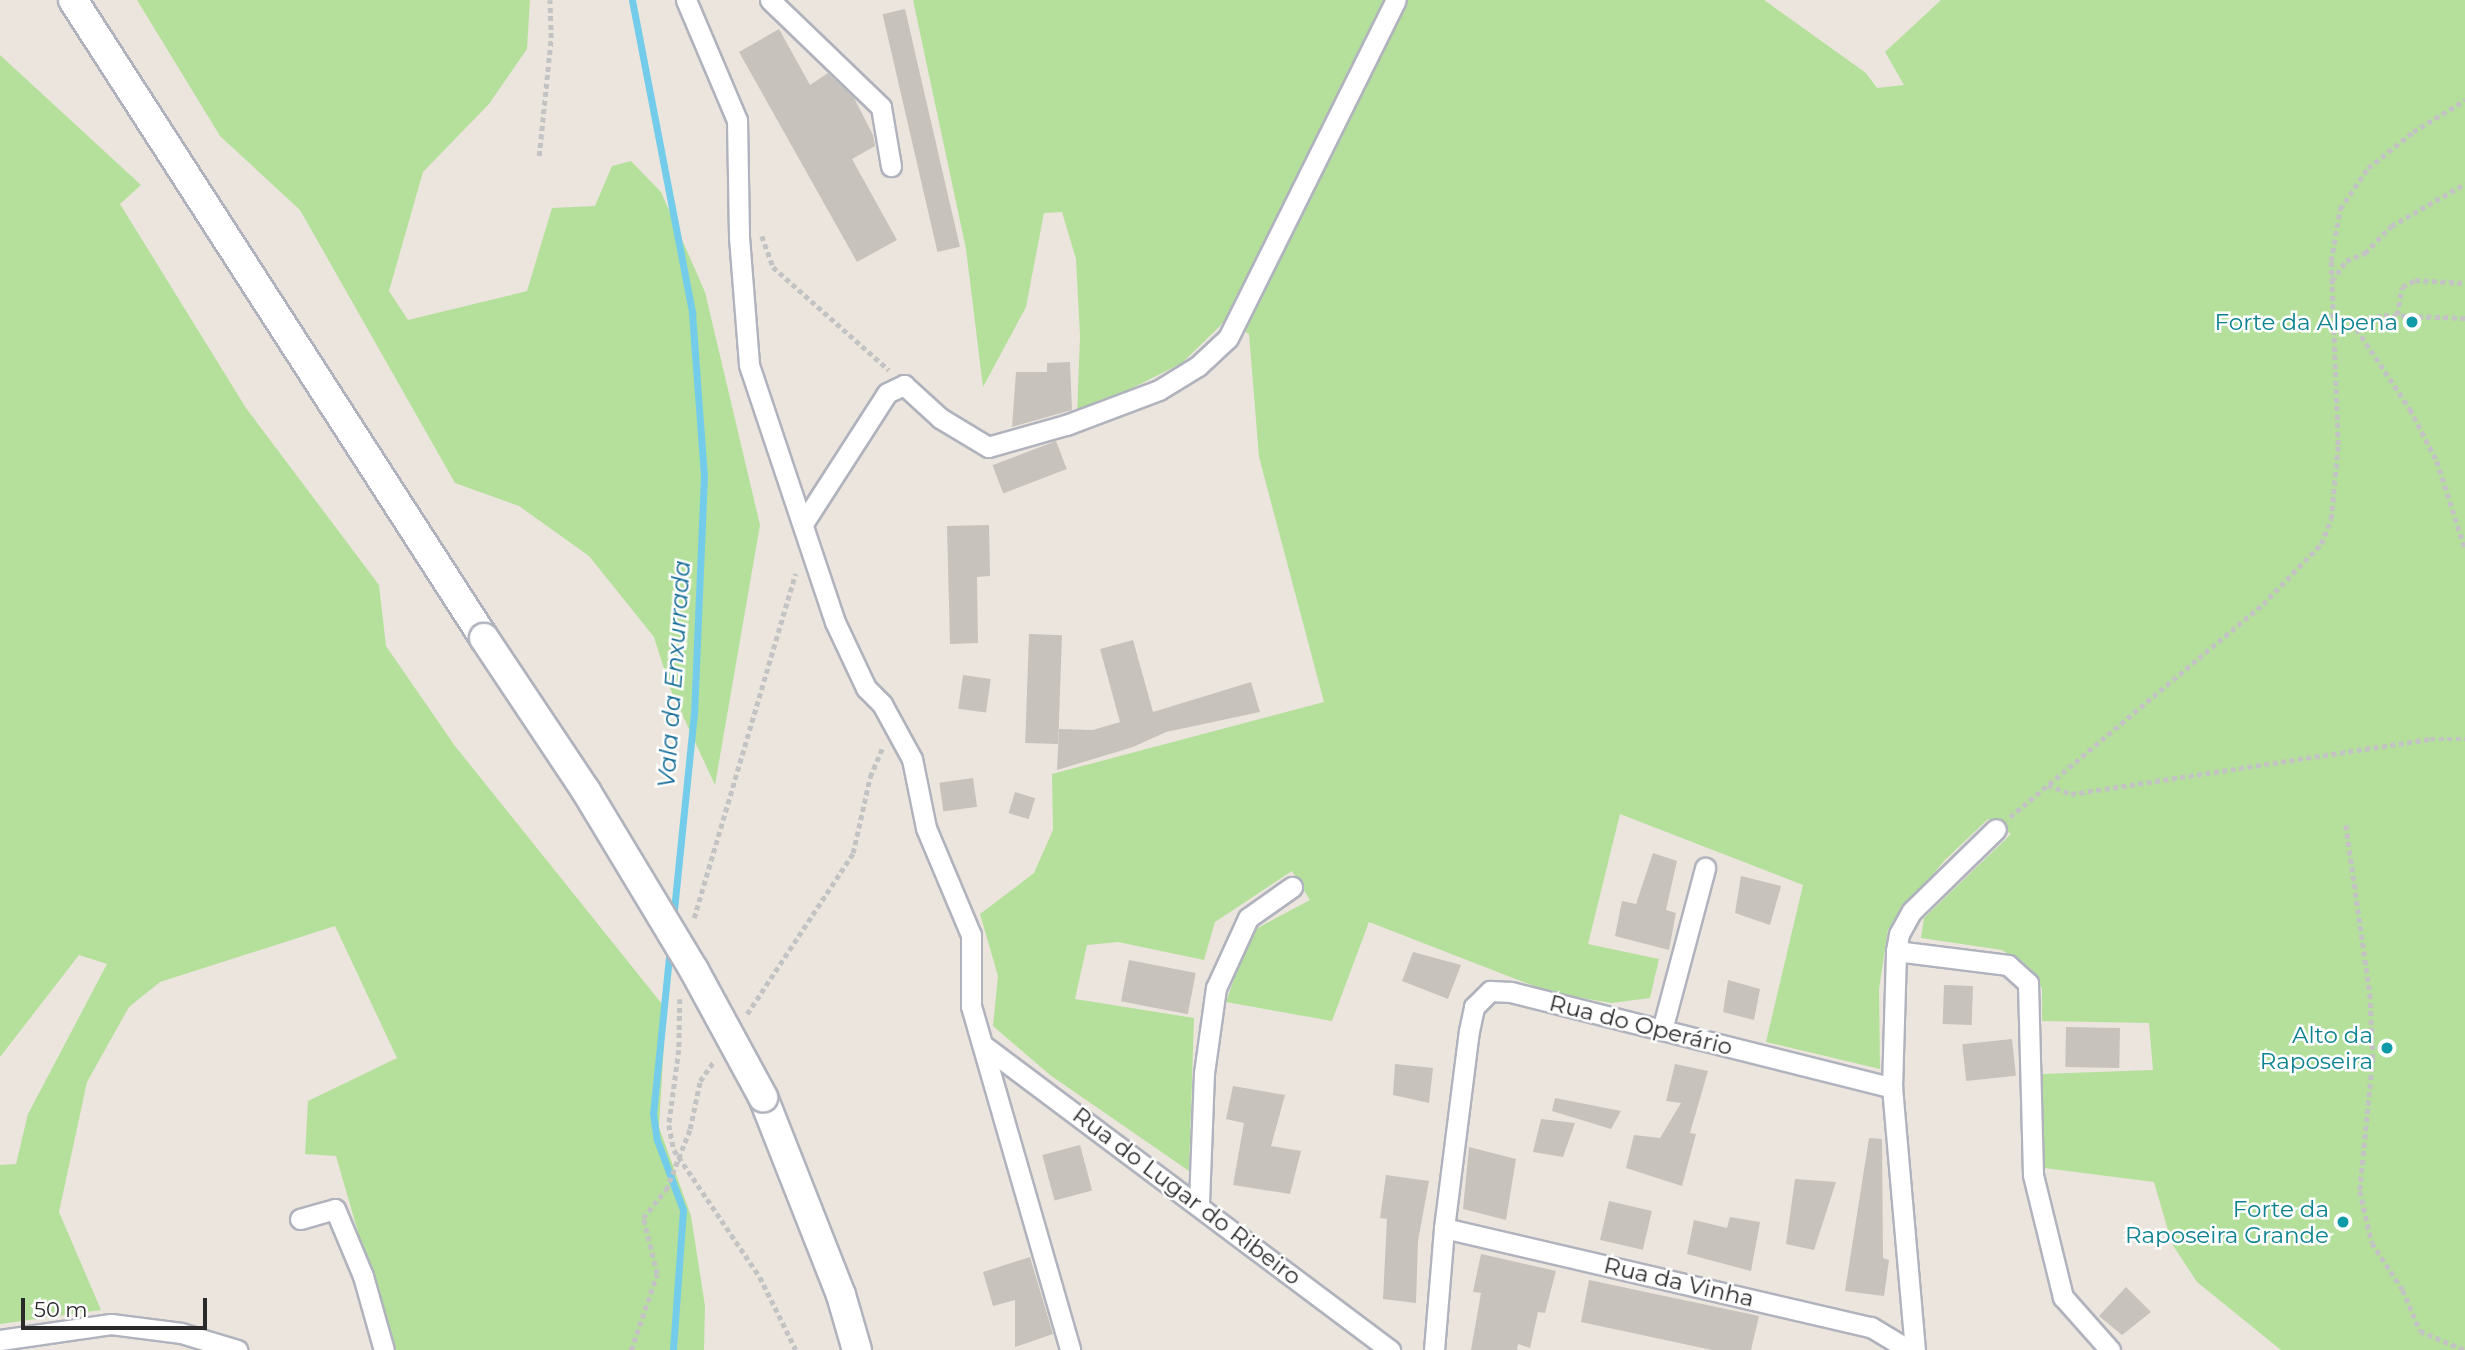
<!DOCTYPE html>
<html>
<head>
<meta charset="utf-8">
<style>
  body { margin:0 }
  #map { position:relative; width:2465px; height:1350px; overflow:hidden; background:#ece5dd; font-family:Montserrat,sans-serif }
  div>[style] { position:absolute }
  [style*='--x'] { left:calc(var(--x)*1px); top:calc(var(--y)*1px); width:calc(var(--w)*1px); rotate:calc(var(--a)*1deg) }
  .green>* { inset:0; background:#b4e09b }
  .stream>* { height:7px; margin:-3.5px; padding:0 3.5px; transform-origin:3.5px; border-radius:3.5px; background:#73cdea }
  .building>* { inset:0; background:#c7c2bc; transform-origin:0 0 }
  .path>* { height:4.5px; margin-top:-2.25px; transform-origin:0; background:repeating-linear-gradient(90deg,#c3c3c3 0 5px,transparent 0 8.5px) }
  .roads { filter:drop-shadow(2px 0 #b0b3bd) drop-shadow(-2px 0 #b0b3bd) drop-shadow(0 2px #b0b3bd) drop-shadow(0 -2px #b0b3bd) }
  .street>* { height:19px; margin:-9.5px; padding:0 9.5px; transform-origin:9.5px; border-radius:9.5px; background:#fff }
  .secondary>* { height:28px; margin:-14px; padding:0 14px; transform-origin:14px; border-radius:14px; background:#fff }
  .bridges { filter:drop-shadow(2px 0 #b0b3bd) drop-shadow(-2px 0 #b0b3bd) drop-shadow(0 2px #b0b3bd) drop-shadow(0 -2px #b0b3bd) }
  .secondary-bridge>* { height:28px; margin:-14px; padding:0 14px; transform-origin:14px; border-radius:14px; background:#fff }
  .dots>* { width:19px; height:19px; translate:-50% -50%; box-sizing:border-box; border:4px solid #fff; border-radius:50% }
  span { translate:-50% -50%; white-space:nowrap; text-align:center; line-height:1.15; -webkit-text-stroke:5px #fff; paint-order:stroke }
  .culture-label { font-size:23px; color:#0d838f }
  .right { translate:-100% -50%; text-align:right }
  .street-label { font-size:23px; color:#2a2a2a }
  .water-label { font-size:24px; color:#126b96; font-style:italic }
  .scale { position:absolute; left:21px; top:1298px; width:186px; height:32px; box-sizing:border-box; border:4px solid #2a2a2a; border-top:0; padding-left:9px; font-size:21px; line-height:24px; white-space:nowrap; color:#2a2a2a; -webkit-text-stroke:5px #fff; paint-order:stroke }
</style>
</head>
<body>
<div id="map">
  <div class="green">
    <div style="clip-path:polygon(137px 0,530px 0,527px 49px,489px 104px,423px 172px,389px 291px,408px 320px,527px 291px,552px 208px,595px 206px,612px 166px,631px 161px,661px 192px,705px 292px,760px 525px,715px 785px,670px 688px,654px 637px,589px 556px,519px 506px,455px 483px,300px 210px,220px 136px)"></div>
    <div style="clip-path:polygon(913px 0,1764px 0,1866px 73px,1877px 88px,1904px 85px,1885px 52px,1941px 0,2465px 0,2465px 1350px,2281px 1350px,2197px 1282px,2172px 1244px,2154px 1182px,2044px 1168px,2042px 1074px,2153px 1070px,2149px 1023px,2042px 1021px,2042px 989px,2031px 970px,2002px 950px,1921px 938px,1924px 918px,2011px 834px,1988px 819px,1944px 861px,1888px 929px,1879px 989px,1880px 1069px,1766px 1042px,1803px 885px,1620px 814px,1588px 944px,1659px 959px,1650px 998px,1611px 1003px,1552px 993px,1369px 922px,1332px 1021px,1226px 1002px,1250px 932px,1310px 900px,1292px 871px,1215px 922px,1204px 960px,1118px 942px,1087px 945px,1075px 999px,1194px 1018px,1189px 1171px,1050px 1075px,993px 1026px,998px 976px,980px 914px,1034px 873px,1053px 830px,1052px 774px,1324px 702px,1259px 457px,1249px 334px,1225px 321px,1182px 363px,1077px 416px,1080px 336px,1076px 259px,1062px 212px,1044px 213px,1026px 307px,983px 387px,966px 249px)"></div>
    <div style="clip-path:polygon(0 55px,141px 185px,120px 204px,246px 408px,379px 585px,386px 646px,455px 746px,666px 1009px,659px 1127px,691px 1216px,705px 1306px,704px 1350px,392px 1350px,336px 1156px,305px 1154px,308px 1101px,397px 1058px,335px 926px,160px 982px,129px 1007px,87px 1082px,59px 1212px,101px 1310px,0 1324px,0 1165px,16px 1164px,28px 1114px,107px 964px,79px 955px,0 1057px)"></div>
  </div>
  <div class="stream">
    <div style="--x:632;--y:0;--w:319;--a:79.1"></div>
    <div style="--x:692;--y:313;--w:163;--a:85.8"></div>
    <div style="--x:704;--y:476;--w:237;--a:92.4"></div>
    <div style="--x:694;--y:713;--w:206;--a:95.8"></div>
    <div style="--x:670;--y:947;--w:167;--a:95.8"></div>
    <div style="--x:653;--y:1113;--w:27;--a:82"></div>
    <div style="--x:657;--y:1140;--w:75;--a:69.6"></div>
    <div style="--x:683;--y:1210;--w:140;--a:94.1"></div>
  </div>
  <div class="building">
    <div style="left:905px;top:9px;width:244px;height:23px;rotate:77deg"></div>
    <div style="clip-path:polygon(779px 29px,810px 85px,828px 73px,854px 98px,873px 135px,875px 146px,852px 159px,897px 240px,857px 262px,739px 52px)"></div>
    <div style="clip-path:polygon(1070px 362px,1072px 410px,1012px 427px,1016px 372px,1047px 372px,1047px 363px)"></div>
    <div style="left:1056px;top:441px;width:30px;height:68px;rotate:69deg"></div>
    <div style="clip-path:polygon(989px 525px,990px 576px,977px 577px,978px 643px,950px 644px,947px 526px)"></div>
    <div style="left:1029px;top:634px;width:33px;height:109px;rotate:2deg"></div>
    <div style="clip-path:polygon(1133px 640px,1153px 712px,1251px 682px,1260px 712px,1166px 732px,1133px 747px,1057px 770px,1059px 729px,1093px 730px,1120px 722px,1100px 649px)"></div>
    <div style="left:963px;top:675px;width:28px;height:34px;rotate:8deg"></div>
    <div style="left:973px;top:778px;width:29px;height:34px;rotate:82deg"></div>
    <div style="left:1015px;top:792px;width:21px;height:22px;rotate:17deg"></div>
    <div style="clip-path:polygon(1653px 853px,1677px 861px,1666px 910px,1676px 913px,1669px 950px,1615px 936px,1622px 901px,1636px 904px)"></div>
    <div style="clip-path:polygon(1741px 876px,1781px 886px,1770px 925px,1735px 913px)"></div>
    <div style="clip-path:polygon(1413px 952px,1461px 965px,1448px 999px,1402px 981px)"></div>
    <div style="left:1129px;top:960px;width:68px;height:42px;rotate:11deg"></div>
    <div style="clip-path:polygon(1728px 980px,1760px 989px,1754px 1020px,1723px 1012px)"></div>
    <div style="left:1944px;top:985px;width:29px;height:39px;rotate:2deg"></div>
    <div style="left:2066px;top:1027px;width:54px;height:40px;rotate:1deg"></div>
    <div style="left:2012px;top:1039px;width:37px;height:50px;rotate:84deg"></div>
    <div style="clip-path:polygon(1395px 1064px,1433px 1068px,1429px 1103px,1393px 1095px)"></div>
    <div style="clip-path:polygon(1675px 1064px,1708px 1071px,1690px 1133px,1696px 1134px,1682px 1186px,1626px 1168px,1634px 1135px,1660px 1138px,1681px 1103px,1666px 1101px)"></div>
    <div style="clip-path:polygon(1233px 1086px,1285px 1095px,1271px 1146px,1301px 1151px,1290px 1194px,1233px 1185px,1244px 1123px,1226px 1119px)"></div>
    <div style="clip-path:polygon(1555px 1098px,1621px 1111px,1611px 1129px,1552px 1111px)"></div>
    <div style="clip-path:polygon(1541px 1119px,1575px 1123px,1563px 1157px,1533px 1152px)"></div>
    <div style="clip-path:polygon(1869px 1138px,1882px 1139px,1883px 1258px,1889px 1260px,1884px 1296px,1845px 1291px)"></div>
    <div style="left:1080px;top:1145px;width:47px;height:39px;rotate:75deg"></div>
    <div style="clip-path:polygon(1469px 1147px,1516px 1159px,1506px 1220px,1463px 1209px)"></div>
    <div style="clip-path:polygon(1386px 1175px,1429px 1181px,1418px 1241px,1416px 1303px,1383px 1299px,1387px 1219px,1380px 1218px)"></div>
    <div style="clip-path:polygon(1795px 1179px,1836px 1182px,1814px 1250px,1786px 1244px)"></div>
    <div style="left:1609px;top:1201px;width:44px;height:40px;rotate:13deg"></div>
    <div style="clip-path:polygon(1730px 1217px,1760px 1222px,1751px 1271px,1687px 1254px,1694px 1220px,1727px 1228px)"></div>
    <div style="clip-path:polygon(1481px 1254px,1556px 1271px,1545px 1313px,1538px 1312px,1530px 1348px,1518px 1344px,1517px 1350px,1471px 1350px,1481px 1293px,1473px 1292px)"></div>
    <div style="clip-path:polygon(1030px 1257px,1053px 1334px,1015px 1347px,1015px 1300px,993px 1306px,983px 1272px)"></div>
    <div style="clip-path:polygon(1589px 1280px,1759px 1316px,1751px 1350px,1712px 1350px,1581px 1322px)"></div>
    <div style="clip-path:polygon(2126px 1287px,2151px 1312px,2122px 1335px,2099px 1316px)"></div>
  </div>
  <div class="path">
    <div style="--x:539;--y:156;--w:119;--a:-84.2"></div>
    <div style="--x:551;--y:38;--w:38;--a:-92"></div>
    <div style="--x:762;--y:236;--w:33;--a:70"></div>
    <div style="--x:773;--y:267;--w:155;--a:41.6"></div>
    <div style="--x:2332;--y:281;--w:24;--a:-55"></div>
    <div style="--x:2346;--y:261;--w:21;--a:-23"></div>
    <div style="--x:2365;--y:253;--w:37;--a:-46"></div>
    <div style="--x:2391;--y:226;--w:85;--a:-29.6"></div>
    <div style="--x:2397;--y:315;--w:28;--a:-80"></div>
    <div style="--x:2402;--y:287;--w:15;--a:-28"></div>
    <div style="--x:2415;--y:280;--w:50;--a:3.4"></div>
    <div style="--x:2333;--y:318;--w:19;--a:12"></div>
    <div style="--x:2352;--y:322;--w:33;--a:-12"></div>
    <div style="--x:2384;--y:315;--w:81;--a:2.1"></div>
    <div style="--x:2352;--y:322;--w:105;--a:56.3"></div>
    <div style="--x:2410;--y:409;--w:59;--a:62.6"></div>
    <div style="--x:2437;--y:461;--w:92;--a:72.3"></div>
    <div style="--x:2048;--y:785;--w:25;--a:21"></div>
    <div style="--x:2071;--y:794;--w:363;--a:-8.7"></div>
    <div style="--x:2430;--y:739;--w:35;--a:0"></div>
    <div style="--x:2010;--y:817;--w:331;--a:-40.1"></div>
    <div style="--x:2263;--y:604;--w:83;--a:-46"></div>
    <div style="--x:2321;--y:544;--w:27;--a:-68"></div>
    <div style="--x:2331;--y:519;--w:74;--a:-84.6"></div>
    <div style="--x:2338;--y:445;--w:184;--a:-92.2"></div>
    <div style="--x:2331;--y:261;--w:53;--a:-80.2"></div>
    <div style="--x:2340;--y:209;--w:50;--a:-55.7"></div>
    <div style="--x:2368;--y:168;--w:58;--a:-38.7"></div>
    <div style="--x:2413;--y:132;--w:61;--a:-31.6"></div>
    <div style="--x:2346;--y:825;--w:171;--a:81.9"></div>
    <div style="--x:2370;--y:994;--w:64;--a:87.3"></div>
    <div style="--x:2373;--y:1058;--w:134;--a:95.6"></div>
    <div style="--x:2360;--y:1191;--w:53;--a:77"></div>
    <div style="--x:2372;--y:1243;--w:56;--a:56.6"></div>
    <div style="--x:2403;--y:1290;--w:44;--a:67.5"></div>
    <div style="--x:2420;--y:1331;--w:49;--a:22.9"></div>
    <div style="--x:694;--y:918;--w:359;--a:-73.6"></div>
    <div style="--x:680;--y:999;--w:51;--a:91.1"></div>
    <div style="--x:679;--y:1050;--w:76;--a:97.6"></div>
    <div style="--x:669;--y:1125;--w:25;--a:79"></div>
    <div style="--x:674;--y:1150;--w:153;--a:55.9"></div>
    <div style="--x:760;--y:1277;--w:81;--a:63.7"></div>
    <div style="--x:747;--y:1014;--w:193;--a:-56.6"></div>
    <div style="--x:853;--y:853;--w:78;--a:-77.4"></div>
    <div style="--x:870;--y:777;--w:33;--a:-67"></div>
    <div style="--x:631;--y:1350;--w:80;--a:-71.1"></div>
    <div style="--x:657;--y:1274;--w:58;--a:-104"></div>
    <div style="--x:643;--y:1218;--w:36;--a:-51"></div>
    <div style="--x:666;--y:1190;--w:66;--a:-68.5"></div>
    <div style="--x:690;--y:1129;--w:49;--a:-78.2"></div>
    <div style="--x:700;--y:1081;--w:24;--a:-55"></div>
  </div>
  <div class="roads">
    <div class="street">
      <div style="--x:686;--y:0;--w:130;--a:67"></div>
      <div style="--x:737;--y:120;--w:117;--a:89"></div>
      <div style="--x:739;--y:237;--w:128;--a:85.5"></div>
      <div style="--x:749;--y:365;--w:271;--a:71.5"></div>
      <div style="--x:835;--y:622;--w:73;--a:64.8"></div>
      <div style="--x:866;--y:688;--w:23;--a:45"></div>
      <div style="--x:882;--y:704;--w:63;--a:61.4"></div>
      <div style="--x:912;--y:759;--w:70;--a:78.5"></div>
      <div style="--x:926;--y:828;--w:116;--a:67.2"></div>
      <div style="--x:971;--y:935;--w:71;--a:90"></div>
      <div style="--x:971;--y:1006;--w:358;--a:73.9"></div>
      <div style="--x:770;--y:0;--w:154;--a:43.9"></div>
      <div style="--x:881;--y:107;--w:60;--a:80.4"></div>
      <div style="--x:804;--y:522;--w:153;--a:-57.2"></div>
      <div style="--x:887;--y:393;--w:19;--a:-25"></div>
      <div style="--x:904;--y:385;--w:49;--a:42.5"></div>
      <div style="--x:940;--y:418;--w:56;--a:31.1"></div>
      <div style="--x:988;--y:447;--w:81;--a:-15.8"></div>
      <div style="--x:1066;--y:425;--w:99;--a:-20.6"></div>
      <div style="--x:1159;--y:390;--w:46;--a:-31.6"></div>
      <div style="--x:1198;--y:366;--w:41;--a:-43"></div>
      <div style="--x:1228;--y:338;--w:377;--a:-63.6"></div>
      <div style="--x:1896;--y:951;--w:113;--a:7.1"></div>
      <div style="--x:2008;--y:965;--w:27;--a:42"></div>
      <div style="--x:2028;--y:983;--w:192;--a:88.5"></div>
      <div style="--x:2033;--y:1175;--w:126;--a:76.2"></div>
      <div style="--x:2063;--y:1297;--w:71;--a:48.4"></div>
      <div style="--x:1662;--y:1030;--w:168;--a:-75.1"></div>
      <div style="--x:983;--y:1045;--w:509;--a:36.85"></div>
      <div style="--x:1199;--y:1203;--w:130;--a:-87.8"></div>
      <div style="--x:1204;--y:1073;--w:86;--a:-82"></div>
      <div style="--x:1216;--y:988;--w:77;--a:-65.4"></div>
      <div style="--x:1248;--y:918;--w:54;--a:-35.2"></div>
      <div style="--x:300;--y:1219;--w:36;--a:-16"></div>
      <div style="--x:335;--y:1209;--w:73;--a:67.3"></div>
      <div style="--x:363;--y:1276;--w:77;--a:74.2"></div>
      <div style="--x:1444;--y:1228;--w:438;--a:13.1"></div>
      <div style="--x:1871;--y:1327;--w:44;--a:31.2"></div>
      <div style="--x:0;--y:1340;--w:112;--a:-8.2"></div>
      <div style="--x:111;--y:1324;--w:71;--a:7.3"></div>
      <div style="--x:181;--y:1333;--w:59;--a:16.9"></div>
      <div style="--x:1434;--y:1350;--w:122;--a:-85.3"></div>
      <div style="--x:1444;--y:1228;--w:199;--a:-82.8"></div>
      <div style="--x:1469;--y:1031;--w:25;--a:-78"></div>
      <div style="--x:1474;--y:1007;--w:23;--a:-45"></div>
      <div style="--x:1490;--y:991;--w:21;--a:3"></div>
      <div style="--x:1511;--y:992;--w:393;--a:14.1"></div>
      <div style="--x:1915;--y:1350;--w:263;--a:-95"></div>
      <div style="--x:1892;--y:1088;--w:137;--a:-88.3"></div>
      <div style="--x:1896;--y:951;--w:17;--a:-80"></div>
      <div style="--x:1899;--y:934;--w:26;--a:-61"></div>
      <div style="--x:1912;--y:911;--w:117;--a:-44.3"></div>
    </div>
    <div class="secondary">
      <div style="--x:73;--y:0;--w:759;--a:57.21"></div>
      <div style="--x:763;--y:1097;--w:213;--a:68.5"></div>
      <div style="--x:841;--y:1295;--w:57;--a:73.8"></div>
    </div>
  </div>
  <div class="bridges">
    <div class="secondary-bridge">
      <div style="--x:484;--y:638;--w:184;--a:56.3"></div>
      <div style="--x:586;--y:791;--w:209;--a:58.9"></div>
      <div style="--x:694;--y:970;--w:145;--a:61.5"></div>
    </div>
  </div>
  <div class="dots">
    <div style="left:2412px;top:322px;background:#0f9aa8"></div>
    <div style="left:2387px;top:1048px;background:#0f9aa8"></div>
    <div style="left:2343px;top:1222px;background:#0f9aa8"></div>
  </div>
  <div class="culture-label">
    <span class="right" style="left:2398px;top:322px">Forte da Alpena</span>
    <span class="right" style="left:2373px;top:1048px">Alto da<br>Raposeira</span>
    <span class="right" style="left:2329px;top:1222px">Forte da<br>Raposeira Grande</span>
  </div>
  <div class="street-label">
    <span style="left:1641px;top:1025px;rotate:14deg">Rua do Operário</span>
    <span style="left:1187px;top:1196px;rotate:37deg">Rua do Lugar do Ribeiro</span>
    <span style="left:1679px;top:1282px;rotate:13deg">Rua da Vinha</span>
  </div>
  <div class="water-label">
    <span style="left:674px;top:674px;rotate:-86deg">Vala da Enxurrada</span>
  </div>
  <div class="scale">50 m</div>
</div>
</body>
</html>
